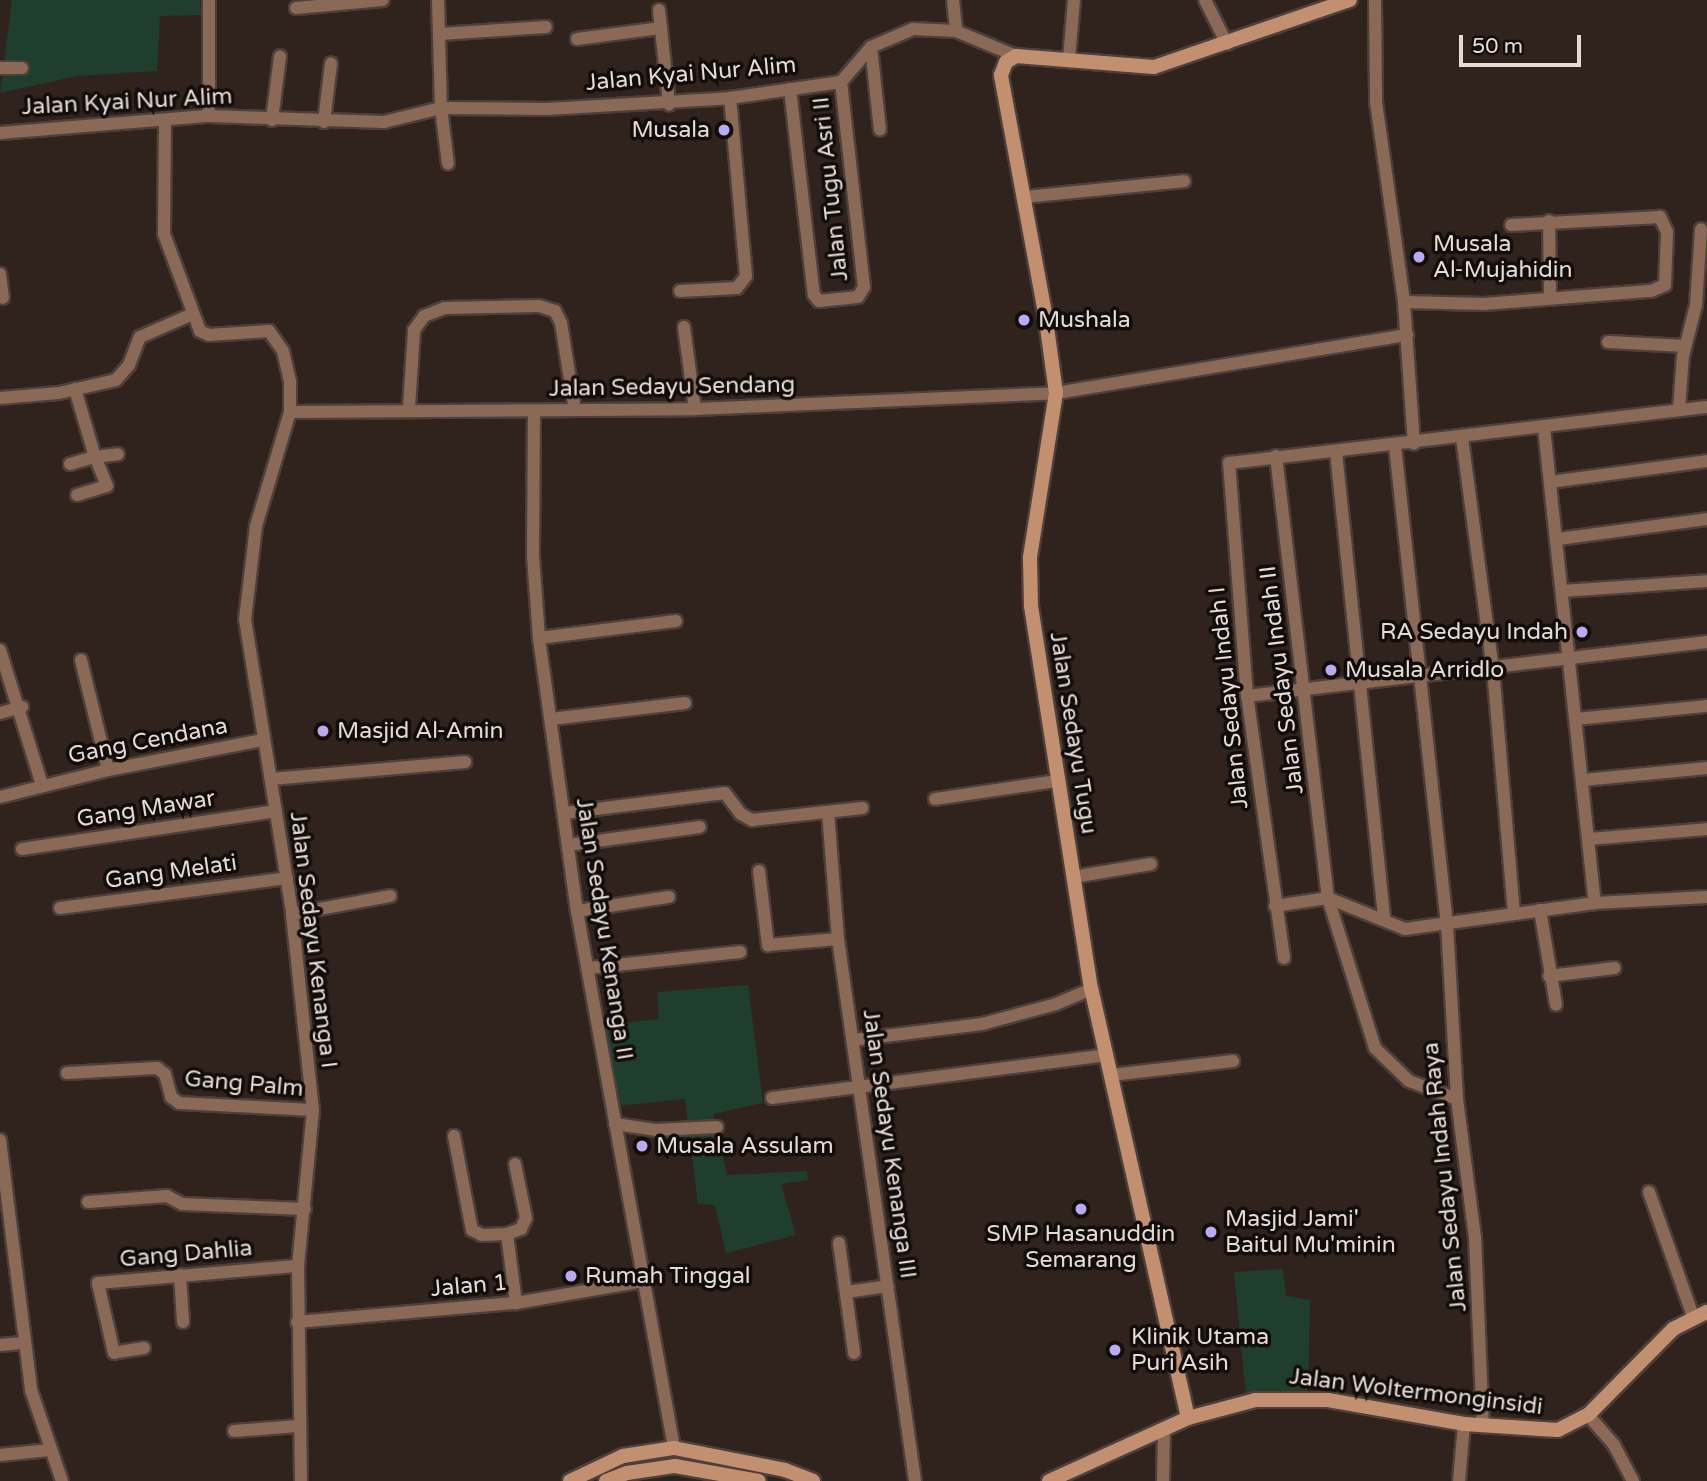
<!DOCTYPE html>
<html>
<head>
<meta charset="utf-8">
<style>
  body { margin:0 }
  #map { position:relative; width:1707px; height:1481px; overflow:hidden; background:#30221c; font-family:"Varela Round",sans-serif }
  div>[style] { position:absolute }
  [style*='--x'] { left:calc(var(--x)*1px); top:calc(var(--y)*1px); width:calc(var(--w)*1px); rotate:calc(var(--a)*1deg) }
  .green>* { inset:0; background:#203e2e }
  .roads { filter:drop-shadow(2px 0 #4d3f3a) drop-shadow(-2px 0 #4d3f3a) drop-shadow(0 2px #4d3f3a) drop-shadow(0 -2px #4d3f3a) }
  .street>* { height:12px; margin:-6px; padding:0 6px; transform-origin:6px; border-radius:6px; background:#8a6957 }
  .secondary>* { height:14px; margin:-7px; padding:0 7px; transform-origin:7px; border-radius:7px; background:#c38f71 }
  .dots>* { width:19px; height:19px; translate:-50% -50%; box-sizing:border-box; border:4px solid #130d0a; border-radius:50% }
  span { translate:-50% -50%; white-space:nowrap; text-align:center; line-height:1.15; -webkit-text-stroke:7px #130d0a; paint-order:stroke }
  .street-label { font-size:23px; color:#e4dad6 }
  .poi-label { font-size:23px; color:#e4dad6 }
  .right { translate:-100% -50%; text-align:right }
  .left { translate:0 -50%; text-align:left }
  .scale { position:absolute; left:1459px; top:35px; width:122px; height:32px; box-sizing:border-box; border:4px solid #e4dad6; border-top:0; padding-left:9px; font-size:21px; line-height:24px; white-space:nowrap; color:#e4dad6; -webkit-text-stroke:5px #130d0a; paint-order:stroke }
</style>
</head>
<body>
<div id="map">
  <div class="green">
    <div style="clip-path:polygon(12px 0,200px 0,201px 15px,160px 16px,157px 71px,77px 76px,0 93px)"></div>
    <div style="clip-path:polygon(748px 985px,763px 1103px,713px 1114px,727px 1175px,807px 1171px,808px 1180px,781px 1184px,796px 1235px,726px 1253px,715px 1205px,698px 1204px,685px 1099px,617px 1106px,603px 1025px,659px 1019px,657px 992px)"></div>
    <div style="clip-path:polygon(1283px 1269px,1286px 1296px,1310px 1300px,1308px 1395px,1246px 1396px,1234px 1272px)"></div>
  </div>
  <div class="roads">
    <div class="street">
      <div style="--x:209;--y:0;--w:116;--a:90"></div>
      <div style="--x:438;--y:0;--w:108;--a:88.4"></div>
      <div style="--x:441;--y:108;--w:56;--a:82.9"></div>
      <div style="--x:953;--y:0;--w:31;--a:84"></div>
      <div style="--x:1205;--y:0;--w:49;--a:63.4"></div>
      <div style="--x:1375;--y:0;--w:102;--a:89.4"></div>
      <div style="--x:1376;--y:102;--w:202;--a:82"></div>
      <div style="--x:1404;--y:302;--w:142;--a:86"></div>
      <div style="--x:296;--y:8;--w:87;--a:-5.3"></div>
      <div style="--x:659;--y:10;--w:95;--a:83.9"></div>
      <div style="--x:440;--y:34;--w:106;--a:-3.8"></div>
      <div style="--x:577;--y:39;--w:85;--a:-7.5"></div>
      <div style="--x:871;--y:47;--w:83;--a:83.8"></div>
      <div style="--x:1069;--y:59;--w:59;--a:-85.2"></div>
      <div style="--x:0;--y:68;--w:22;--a:0"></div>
      <div style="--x:790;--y:89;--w:207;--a:83.4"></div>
      <div style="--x:814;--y:295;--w:8;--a:50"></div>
      <div style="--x:819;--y:301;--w:39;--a:-6"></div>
      <div style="--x:858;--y:297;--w:12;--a:-59"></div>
      <div style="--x:864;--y:287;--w:206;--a:-96.4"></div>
      <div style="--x:165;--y:120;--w:114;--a:90.5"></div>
      <div style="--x:164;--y:234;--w:103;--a:69.6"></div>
      <div style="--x:200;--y:331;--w:10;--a:24"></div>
      <div style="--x:209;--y:335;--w:60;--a:-3.8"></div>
      <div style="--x:269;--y:331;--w:24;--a:55"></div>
      <div style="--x:283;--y:351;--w:32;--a:77"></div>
      <div style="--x:290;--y:382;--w:30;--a:90"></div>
      <div style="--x:290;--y:412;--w:119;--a:106.6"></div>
      <div style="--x:256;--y:526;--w:94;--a:96.7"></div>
      <div style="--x:245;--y:619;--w:299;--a:80.9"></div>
      <div style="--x:292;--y:914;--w:197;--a:83.9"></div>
      <div style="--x:313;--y:1110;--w:157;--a:95.5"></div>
      <div style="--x:298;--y:1266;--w:215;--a:89.2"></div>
      <div style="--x:272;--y:120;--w:64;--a:-82.8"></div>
      <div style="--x:324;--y:122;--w:59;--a:-83.2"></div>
      <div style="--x:0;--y:133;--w:210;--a:-4.7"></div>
      <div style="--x:209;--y:116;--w:175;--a:2"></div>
      <div style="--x:384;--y:122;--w:59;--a:-13.8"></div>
      <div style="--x:441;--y:108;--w:106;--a:0.5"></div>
      <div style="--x:547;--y:109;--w:183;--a:-3.4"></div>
      <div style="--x:730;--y:98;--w:112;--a:-8.2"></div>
      <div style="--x:841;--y:82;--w:46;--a:-49.4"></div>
      <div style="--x:871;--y:47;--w:46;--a:-23.2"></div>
      <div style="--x:913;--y:29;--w:43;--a:2.7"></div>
      <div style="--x:956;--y:31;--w:65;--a:22.6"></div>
      <div style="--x:1024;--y:197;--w:161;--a:-5.7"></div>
      <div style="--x:1549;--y:221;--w:76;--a:89.2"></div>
      <div style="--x:0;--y:274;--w:24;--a:83"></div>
      <div style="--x:680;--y:291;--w:57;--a:-3"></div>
      <div style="--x:737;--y:288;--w:15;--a:-53"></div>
      <div style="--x:746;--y:276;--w:179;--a:-95.1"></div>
      <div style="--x:1404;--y:302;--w:80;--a:1.4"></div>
      <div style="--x:1484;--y:304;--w:168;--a:-4.5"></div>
      <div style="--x:1651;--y:291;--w:15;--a:-23"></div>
      <div style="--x:1665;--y:285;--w:53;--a:-87.8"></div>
      <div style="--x:1667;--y:232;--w:17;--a:-115"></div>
      <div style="--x:1660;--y:217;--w:149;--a:176.9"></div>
      <div style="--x:684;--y:327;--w:83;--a:82.4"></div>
      <div style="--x:1608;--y:342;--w:77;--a:3"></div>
      <div style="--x:0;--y:398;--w:59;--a:-4.8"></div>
      <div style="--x:59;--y:393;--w:58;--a:-12.8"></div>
      <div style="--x:116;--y:380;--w:20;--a:-49"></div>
      <div style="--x:129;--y:365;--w:30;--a:-69"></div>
      <div style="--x:140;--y:337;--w:58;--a:-23.5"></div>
      <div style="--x:409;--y:408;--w:78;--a:-86.3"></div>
      <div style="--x:414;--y:330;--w:17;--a:-54"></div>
      <div style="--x:424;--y:316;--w:22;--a:-21"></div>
      <div style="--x:445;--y:308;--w:94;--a:-1.2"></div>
      <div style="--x:539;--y:306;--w:17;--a:17"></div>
      <div style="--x:555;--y:311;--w:13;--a:63"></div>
      <div style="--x:561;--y:323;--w:88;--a:80.9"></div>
      <div style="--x:1679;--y:409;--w:53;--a:-85.7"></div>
      <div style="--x:1683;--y:356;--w:53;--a:-75.7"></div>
      <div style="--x:1696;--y:305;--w:76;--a:-86.2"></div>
      <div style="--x:534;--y:411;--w:145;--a:90.4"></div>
      <div style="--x:533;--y:556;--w:82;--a:85.8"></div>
      <div style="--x:539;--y:638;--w:276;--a:82.1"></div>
      <div style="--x:577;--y:911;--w:546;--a:79.76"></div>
      <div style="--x:290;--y:412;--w:405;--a:-0.4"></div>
      <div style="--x:695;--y:409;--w:361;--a:-2.5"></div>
      <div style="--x:1056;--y:393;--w:356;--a:-9.4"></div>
      <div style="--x:1544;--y:428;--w:478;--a:83.9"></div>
      <div style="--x:1462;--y:438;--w:233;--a:82.4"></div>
      <div style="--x:1493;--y:669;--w:245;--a:85.1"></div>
      <div style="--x:1395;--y:446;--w:481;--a:83.8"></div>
      <div style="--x:1447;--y:924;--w:175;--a:86.7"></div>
      <div style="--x:1457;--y:1099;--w:139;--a:82.6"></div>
      <div style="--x:1475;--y:1237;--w:189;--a:87.6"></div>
      <div style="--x:1336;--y:452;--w:467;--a:84.1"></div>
      <div style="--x:1276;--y:456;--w:445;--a:83.3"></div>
      <div style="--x:1328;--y:898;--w:157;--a:72.6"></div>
      <div style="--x:1375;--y:1048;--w:47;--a:44.1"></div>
      <div style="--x:1409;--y:1081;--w:51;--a:20.6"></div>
      <div style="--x:95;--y:457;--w:23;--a:-7"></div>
      <div style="--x:70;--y:464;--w:26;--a:-16"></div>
      <div style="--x:95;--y:457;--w:71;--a:-106.4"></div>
      <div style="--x:1550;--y:482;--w:158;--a:-7.6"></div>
      <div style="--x:77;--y:495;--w:31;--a:-17"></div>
      <div style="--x:107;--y:486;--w:31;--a:-112"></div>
      <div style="--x:1558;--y:539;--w:150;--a:-7.6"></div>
      <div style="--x:1562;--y:591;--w:145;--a:-3.9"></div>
      <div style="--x:539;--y:638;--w:138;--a:-7.1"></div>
      <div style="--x:0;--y:650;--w:141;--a:72.7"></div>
      <div style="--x:81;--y:660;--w:113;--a:76.2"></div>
      <div style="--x:1247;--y:696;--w:463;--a:-6.7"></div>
      <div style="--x:0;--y:713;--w:23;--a:-15"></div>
      <div style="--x:551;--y:719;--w:135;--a:-6.8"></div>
      <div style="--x:1576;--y:719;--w:132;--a:-5.7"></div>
      <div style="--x:271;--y:779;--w:195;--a:-5"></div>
      <div style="--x:1583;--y:780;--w:125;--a:-5.5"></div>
      <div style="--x:0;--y:797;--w:111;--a:-14"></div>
      <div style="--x:108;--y:770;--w:158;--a:-11"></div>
      <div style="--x:935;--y:799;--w:123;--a:-8.4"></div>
      <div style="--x:828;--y:812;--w:127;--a:85.5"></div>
      <div style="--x:838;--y:939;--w:547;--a:81.91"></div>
      <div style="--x:564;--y:813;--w:162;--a:-7.1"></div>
      <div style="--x:725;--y:793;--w:26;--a:53"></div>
      <div style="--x:741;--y:814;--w:13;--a:29"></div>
      <div style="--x:752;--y:820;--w:111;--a:-6.2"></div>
      <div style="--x:1589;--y:839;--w:118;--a:-4.8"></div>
      <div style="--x:568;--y:845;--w:133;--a:-7.8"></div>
      <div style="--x:22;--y:849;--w:257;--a:-8.5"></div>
      <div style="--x:759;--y:871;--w:75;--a:83.1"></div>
      <div style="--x:768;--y:945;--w:70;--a:-4.9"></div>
      <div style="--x:1073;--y:877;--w:79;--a:-9.5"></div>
      <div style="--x:1275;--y:906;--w:54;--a:-8.6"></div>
      <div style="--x:1328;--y:898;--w:83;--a:21.9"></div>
      <div style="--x:1405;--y:929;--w:192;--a:-7.8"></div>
      <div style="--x:1595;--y:903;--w:112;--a:-3.1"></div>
      <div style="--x:60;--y:908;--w:229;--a:-7.5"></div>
      <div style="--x:1540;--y:910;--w:96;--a:80.4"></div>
      <div style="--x:577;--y:911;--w:93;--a:-8.7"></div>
      <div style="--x:292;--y:914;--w:100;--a:-10.4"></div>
      <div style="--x:1284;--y:958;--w:265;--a:-98"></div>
      <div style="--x:1247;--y:696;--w:234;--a:-94.4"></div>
      <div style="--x:1229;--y:463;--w:481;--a:-6.7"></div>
      <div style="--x:588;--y:968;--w:153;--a:-6"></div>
      <div style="--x:1549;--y:976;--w:66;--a:-6.9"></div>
      <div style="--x:853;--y:1040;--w:130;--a:-7.1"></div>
      <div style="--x:982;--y:1024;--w:77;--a:-15.1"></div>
      <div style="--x:1056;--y:1004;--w:38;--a:-23"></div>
      <div style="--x:67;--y:1073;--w:90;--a:-3.2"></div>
      <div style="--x:157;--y:1068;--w:10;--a:37"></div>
      <div style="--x:165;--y:1074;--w:24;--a:75"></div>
      <div style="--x:171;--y:1097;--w:10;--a:37"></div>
      <div style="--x:179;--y:1103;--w:134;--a:3"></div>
      <div style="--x:1111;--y:1075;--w:123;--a:-6.5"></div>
      <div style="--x:772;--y:1098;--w:338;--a:-7.3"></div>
      <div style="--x:615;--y:1124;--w:41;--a:8.3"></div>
      <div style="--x:656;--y:1130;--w:61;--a:-2.8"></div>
      <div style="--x:454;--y:1136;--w:96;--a:79.2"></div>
      <div style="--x:472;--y:1230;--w:11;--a:27"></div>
      <div style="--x:482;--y:1235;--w:25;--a:-2"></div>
      <div style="--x:507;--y:1234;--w:70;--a:82.6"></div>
      <div style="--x:0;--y:1140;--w:252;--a:82.9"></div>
      <div style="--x:31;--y:1390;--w:96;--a:71.2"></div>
      <div style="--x:1649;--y:1192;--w:132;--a:70.5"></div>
      <div style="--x:88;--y:1202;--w:79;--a:-4.3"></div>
      <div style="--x:167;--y:1196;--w:17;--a:28"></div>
      <div style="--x:182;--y:1204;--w:123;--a:2.3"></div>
      <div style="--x:507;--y:1234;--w:15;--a:-20"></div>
      <div style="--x:521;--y:1229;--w:12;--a:-66"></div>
      <div style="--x:526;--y:1218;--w:55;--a:-101.5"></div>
      <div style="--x:839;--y:1243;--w:111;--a:82.2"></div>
      <div style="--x:180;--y:1275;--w:47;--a:86.3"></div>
      <div style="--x:846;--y:1292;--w:42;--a:-8.1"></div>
      <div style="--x:297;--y:1322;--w:220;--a:-5"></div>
      <div style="--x:516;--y:1303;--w:129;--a:-9.8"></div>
      <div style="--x:0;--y:1345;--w:25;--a:-5"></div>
      <div style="--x:144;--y:1348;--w:30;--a:171"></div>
      <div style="--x:114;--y:1353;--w:72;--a:-102.9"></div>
      <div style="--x:98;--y:1283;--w:201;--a:-4.9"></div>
      <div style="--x:1588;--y:1415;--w:40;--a:49"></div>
      <div style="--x:1614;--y:1445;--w:41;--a:62.2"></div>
      <div style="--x:234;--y:1431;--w:64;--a:-4.5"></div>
      <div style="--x:0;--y:1455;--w:50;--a:-5.7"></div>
      <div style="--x:1163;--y:1481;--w:52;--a:-88.9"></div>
      <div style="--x:1459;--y:1481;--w:57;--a:-85"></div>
    </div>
    <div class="secondary">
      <div style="--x:1188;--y:1418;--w:440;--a:-102.7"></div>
      <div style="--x:1091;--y:989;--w:388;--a:-98.9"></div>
      <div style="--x:1031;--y:606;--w:49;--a:-91.2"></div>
      <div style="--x:1030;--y:557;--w:166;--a:-81"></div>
      <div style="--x:1056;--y:393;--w:81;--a:-97.8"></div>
      <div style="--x:1045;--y:313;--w:242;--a:-100.5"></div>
      <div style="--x:1001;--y:75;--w:14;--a:-69"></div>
      <div style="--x:1006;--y:62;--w:12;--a:-31"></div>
      <div style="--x:1016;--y:56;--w:138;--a:4.6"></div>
      <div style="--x:1154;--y:67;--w:207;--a:-18.9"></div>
      <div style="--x:570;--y:1481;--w:59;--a:-25.3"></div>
      <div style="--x:623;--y:1456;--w:52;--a:-8.9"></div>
      <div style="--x:674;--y:1448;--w:113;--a:11.2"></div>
      <div style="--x:785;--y:1470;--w:30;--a:21"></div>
      <div style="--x:606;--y:1481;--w:22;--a:-21"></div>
      <div style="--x:627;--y:1473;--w:49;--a:-8.3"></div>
      <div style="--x:675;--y:1466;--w:85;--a:10.1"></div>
      <div style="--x:1049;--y:1481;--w:153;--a:-24.4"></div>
      <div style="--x:1188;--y:1418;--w:69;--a:-15"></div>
      <div style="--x:1255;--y:1400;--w:73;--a:0"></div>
      <div style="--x:1328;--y:1400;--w:138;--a:10"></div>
      <div style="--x:1464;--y:1424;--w:94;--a:3.7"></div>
      <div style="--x:1558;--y:1430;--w:34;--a:-27"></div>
      <div style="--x:1588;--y:1415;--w:121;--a:-45.3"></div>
      <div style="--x:1673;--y:1329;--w:38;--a:-27"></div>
    </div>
  </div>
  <div class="dots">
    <div style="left:724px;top:130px;background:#bca9f5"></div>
    <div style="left:1419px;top:257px;background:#bca9f5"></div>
    <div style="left:1024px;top:320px;background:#bca9f5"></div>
    <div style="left:1582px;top:632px;background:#bca9f5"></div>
    <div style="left:1331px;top:670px;background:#bca9f5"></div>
    <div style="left:323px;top:731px;background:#bca9f5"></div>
    <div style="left:642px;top:1146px;background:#bca9f5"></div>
    <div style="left:1081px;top:1209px;background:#bca9f5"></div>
    <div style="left:1211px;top:1232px;background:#bca9f5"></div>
    <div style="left:571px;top:1276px;background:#bca9f5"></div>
    <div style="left:1115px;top:1350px;background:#bca9f5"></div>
  </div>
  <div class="street-label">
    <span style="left:691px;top:74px;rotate:-5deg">Jalan Kyai Nur Alim</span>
    <span style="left:127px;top:102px;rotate:-3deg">Jalan Kyai Nur Alim</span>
    <span style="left:831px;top:189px;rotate:-96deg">Jalan Tugu Asri II</span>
    <span style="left:672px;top:387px;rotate:-1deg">Jalan Sedayu Sendang</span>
    <span style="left:1282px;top:680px;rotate:-97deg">Jalan Sedayu Indah II</span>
    <span style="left:1229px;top:698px;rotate:-96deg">Jalan Sedayu Indah I</span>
    <span style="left:1073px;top:733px;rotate:81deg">Jalan Sedayu Tugu</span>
    <span style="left:148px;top:741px;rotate:-11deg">Gang Cendana</span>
    <span style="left:146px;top:809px;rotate:-9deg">Gang Mawar</span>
    <span style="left:171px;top:872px;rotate:-8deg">Gang Melati</span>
    <span style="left:604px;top:929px;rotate:81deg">Jalan Sedayu Kenanga II</span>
    <span style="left:313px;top:940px;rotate:83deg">Jalan Sedayu Kenanga I</span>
    <span style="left:244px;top:1084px;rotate:5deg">Gang Palm</span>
    <span style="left:889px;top:1144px;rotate:82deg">Jalan Sedayu Kenanga III</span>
    <span style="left:1445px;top:1177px;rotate:-96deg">Jalan Sedayu Indah Raya</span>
    <span style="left:186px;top:1254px;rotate:-5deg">Gang Dahlia</span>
    <span style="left:469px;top:1286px;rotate:-5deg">Jalan 1</span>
    <span style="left:1416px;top:1392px;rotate:7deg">Jalan Woltermonginsidi</span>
  </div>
  <div class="poi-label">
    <span class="right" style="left:710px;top:130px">Musala</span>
    <span class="left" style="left:1433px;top:257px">Musala<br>Al-Mujahidin</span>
    <span class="left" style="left:1038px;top:320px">Mushala</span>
    <span class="right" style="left:1568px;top:632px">RA Sedayu Indah</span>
    <span class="left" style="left:1345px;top:670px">Musala Arridlo</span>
    <span class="left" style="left:337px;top:731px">Masjid Al-Amin</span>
    <span class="left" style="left:656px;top:1146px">Musala Assulam</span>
    <span class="left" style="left:1225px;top:1232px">Masjid Jami'<br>Baitul Mu'minin</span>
    <span style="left:1081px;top:1247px">SMP Hasanuddin<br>Semarang</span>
    <span class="left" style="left:585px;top:1276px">Rumah Tinggal</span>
    <span class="left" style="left:1131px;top:1350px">Klinik Utama<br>Puri Asih</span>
  </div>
  <div class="scale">50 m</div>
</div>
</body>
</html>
